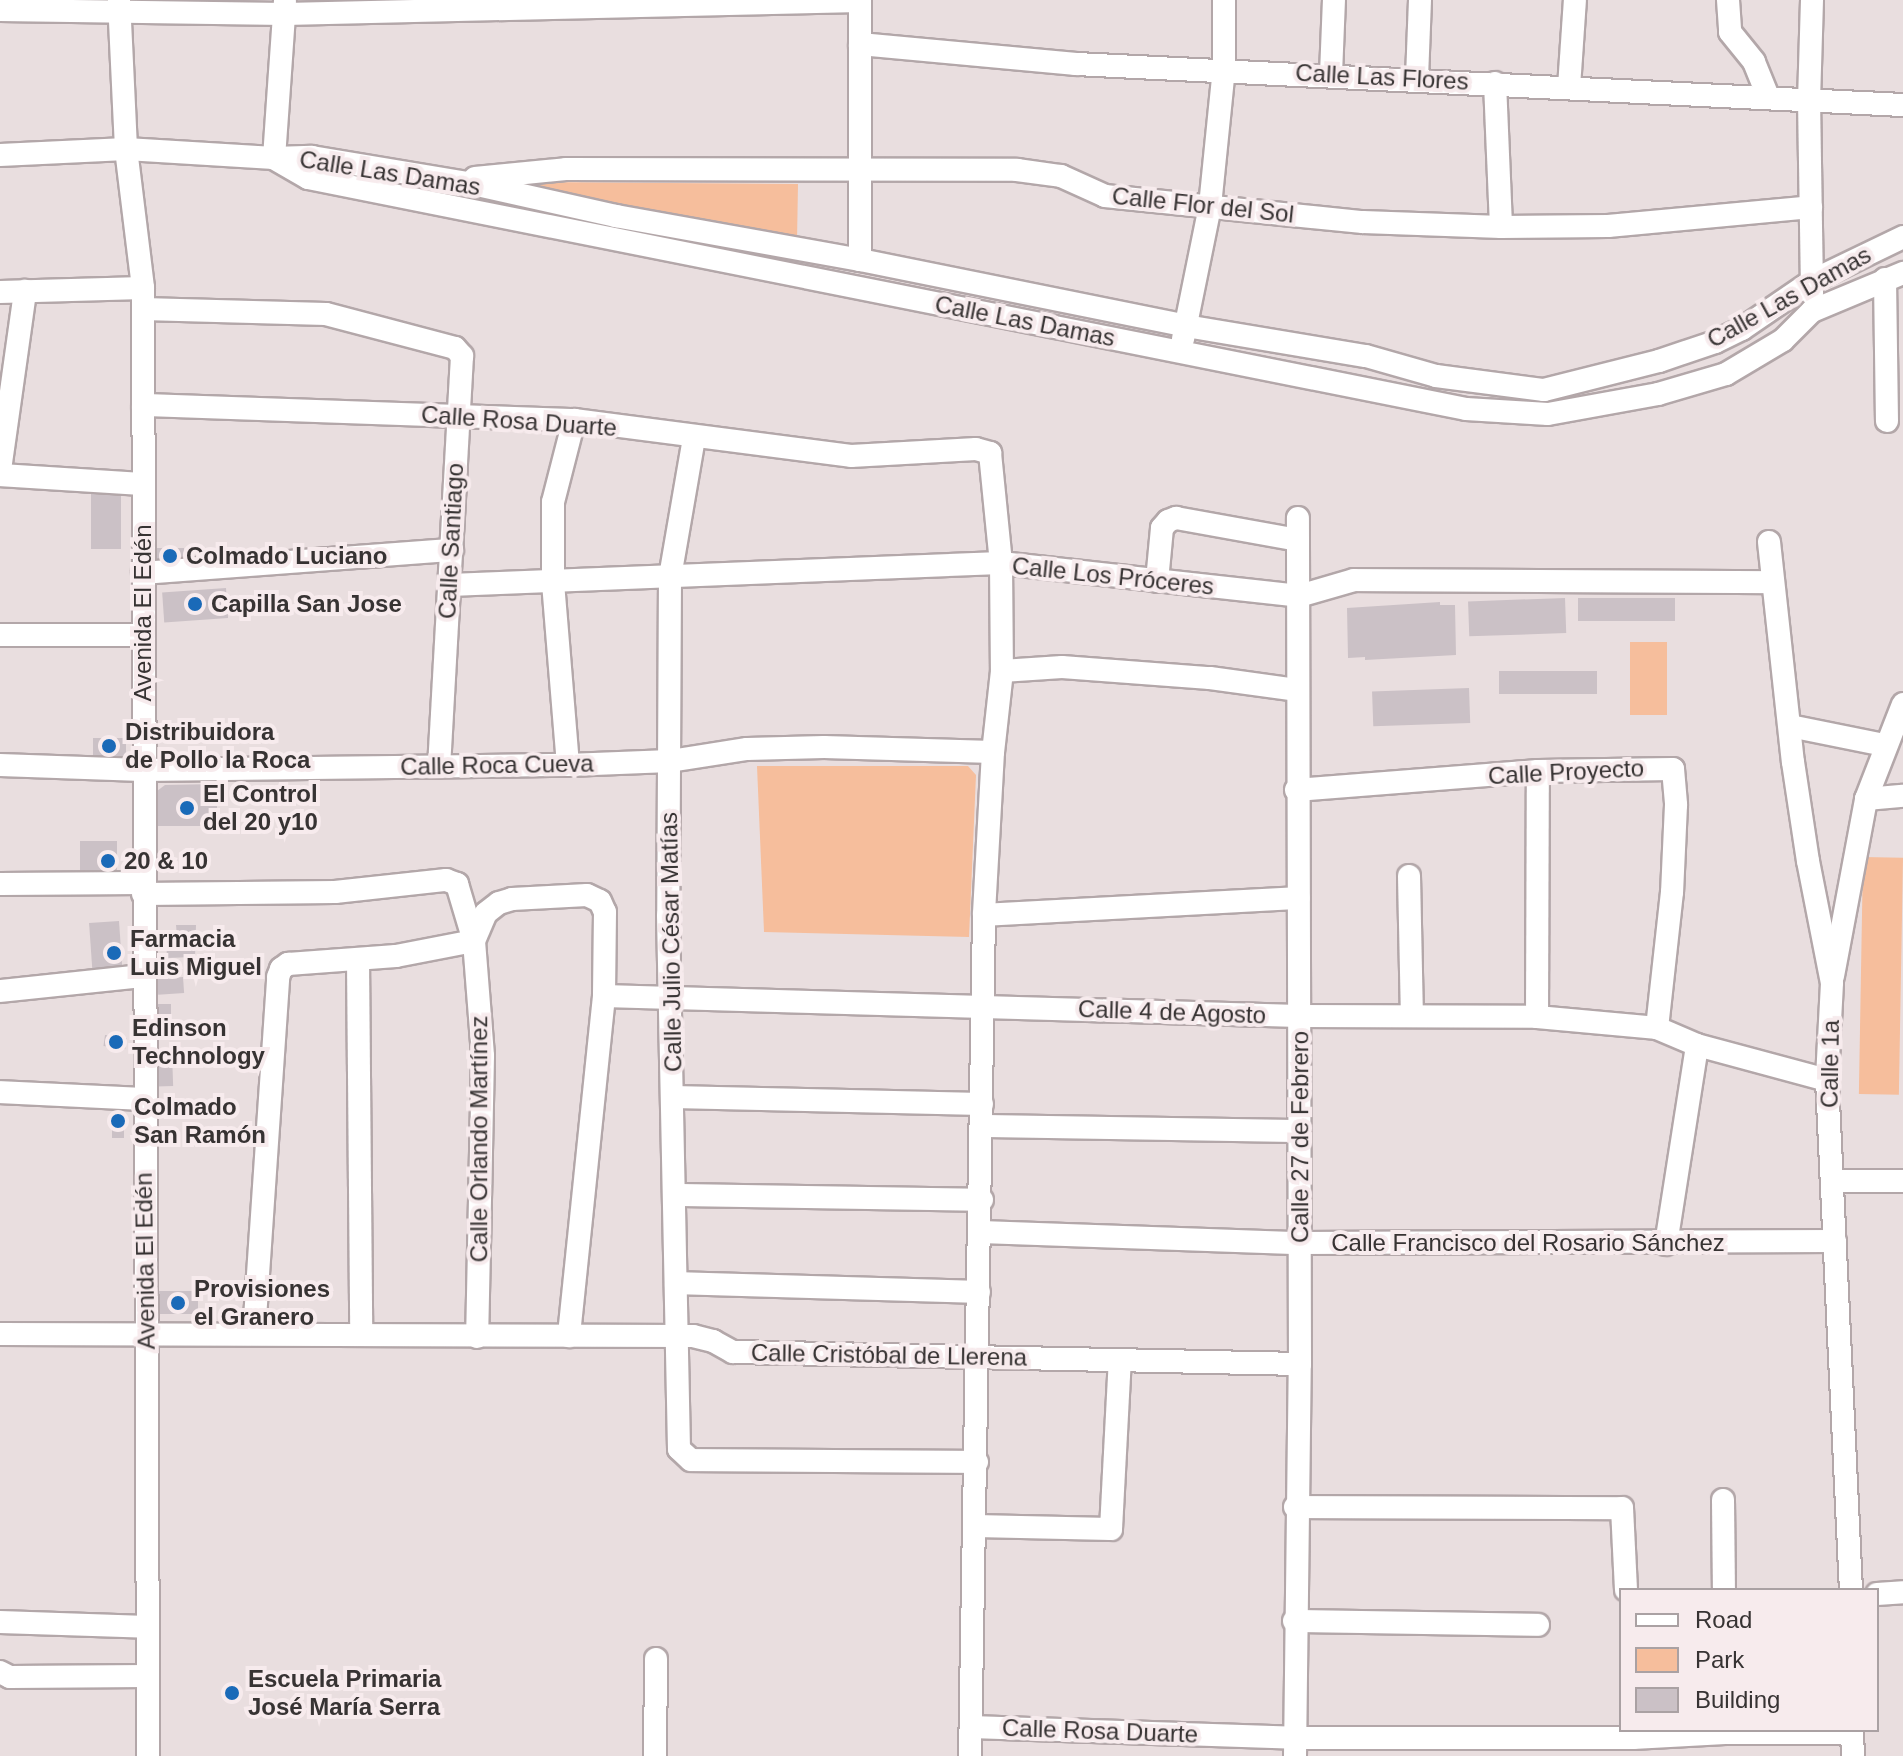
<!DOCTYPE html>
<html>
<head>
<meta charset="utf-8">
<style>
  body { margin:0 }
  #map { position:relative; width:1903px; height:1756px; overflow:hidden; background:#e9dedf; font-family:Arial,sans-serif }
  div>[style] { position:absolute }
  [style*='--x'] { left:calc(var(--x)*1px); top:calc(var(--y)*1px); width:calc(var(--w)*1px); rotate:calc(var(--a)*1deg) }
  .green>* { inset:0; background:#f6be9c; transform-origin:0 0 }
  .building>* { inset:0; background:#cbc1c6; transform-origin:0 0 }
  .roads { filter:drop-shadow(2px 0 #b3a7a9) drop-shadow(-2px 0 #b3a7a9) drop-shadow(0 2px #b3a7a9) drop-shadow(0 -2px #b3a7a9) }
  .minor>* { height:22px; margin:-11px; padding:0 11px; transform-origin:11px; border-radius:11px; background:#fff }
  .dots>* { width:22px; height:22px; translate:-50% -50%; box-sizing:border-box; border:4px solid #f7ebed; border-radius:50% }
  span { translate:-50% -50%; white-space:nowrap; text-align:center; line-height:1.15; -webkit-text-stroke:8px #f7ebed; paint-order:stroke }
  .street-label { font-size:24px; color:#373333 }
  .poi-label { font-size:24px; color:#373333; font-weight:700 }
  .left { translate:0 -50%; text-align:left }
  .legend { position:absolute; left:1619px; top:1588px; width:260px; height:144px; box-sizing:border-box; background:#f7ebed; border:2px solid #aaa1a3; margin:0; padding:10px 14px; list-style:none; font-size:24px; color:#373333 }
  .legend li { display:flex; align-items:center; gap:16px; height:40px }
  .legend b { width:40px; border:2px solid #aaa1a3 }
</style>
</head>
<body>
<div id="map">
  <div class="green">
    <div style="clip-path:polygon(535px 182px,798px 184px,797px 241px,534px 188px)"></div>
    <div style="left:1630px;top:642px;width:37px;height:73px"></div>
    <div style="clip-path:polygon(757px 766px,968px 766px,976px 775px,969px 937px,764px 932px)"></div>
    <div style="left:1863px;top:857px;width:40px;height:237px;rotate:1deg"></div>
  </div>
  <div class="building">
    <div style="left:91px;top:493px;width:30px;height:56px"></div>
    <div style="left:156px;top:548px;width:28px;height:15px"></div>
    <div style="left:226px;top:588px;width:30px;height:64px;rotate:86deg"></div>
    <div style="left:1565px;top:598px;width:35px;height:97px;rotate:88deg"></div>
    <div style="left:1675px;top:598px;width:23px;height:97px;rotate:90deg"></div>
    <div style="clip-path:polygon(1440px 602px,1440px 605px,1455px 605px,1456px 655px,1365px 660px,1365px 657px,1348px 658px,1347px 608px)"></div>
    <div style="left:1597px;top:671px;width:23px;height:98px;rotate:90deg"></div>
    <div style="left:1469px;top:688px;width:35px;height:97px;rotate:88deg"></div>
    <div style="clip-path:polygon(93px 738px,126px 738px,126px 753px,119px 762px,93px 762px)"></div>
    <div style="clip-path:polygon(217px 784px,217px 826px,158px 826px,157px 791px,165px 785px)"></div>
    <div style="left:80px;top:841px;width:37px;height:29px"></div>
    <div style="left:119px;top:921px;width:48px;height:30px;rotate:86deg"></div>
    <div style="clip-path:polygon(176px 925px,196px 925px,195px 957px,167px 958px,166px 937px,177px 936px)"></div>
    <div style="left:183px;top:977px;width:16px;height:26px;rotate:86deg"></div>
    <div style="left:157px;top:1004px;width:14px;height:12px"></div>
    <div style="left:105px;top:1035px;width:22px;height:11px;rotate:8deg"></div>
    <div style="left:172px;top:1053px;width:33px;height:17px;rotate:88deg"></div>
    <div style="clip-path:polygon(112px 1112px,121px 1112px,124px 1117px,124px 1138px,112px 1138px)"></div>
    <div style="left:198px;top:1291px;width:23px;height:40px;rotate:90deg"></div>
  </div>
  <div class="roads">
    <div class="minor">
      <div style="--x:119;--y:0;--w:149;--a:87.3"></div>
      <div style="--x:126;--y:149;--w:140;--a:83"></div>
      <div style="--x:143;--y:288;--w:1468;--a:89.8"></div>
      <div style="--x:1728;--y:0;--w:32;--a:86"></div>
      <div style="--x:1730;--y:32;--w:38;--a:51"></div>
      <div style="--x:1754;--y:62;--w:38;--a:68"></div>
      <div style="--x:1812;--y:0;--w:99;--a:91.7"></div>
      <div style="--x:1809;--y:99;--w:195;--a:89.1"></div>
      <div style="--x:0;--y:10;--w:285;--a:0.8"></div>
      <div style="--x:285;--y:14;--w:575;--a:-1.3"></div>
      <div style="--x:860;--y:44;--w:217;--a:5.3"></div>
      <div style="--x:1076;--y:64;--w:828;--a:2.84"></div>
      <div style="--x:1331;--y:74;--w:74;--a:-87.7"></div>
      <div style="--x:1417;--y:78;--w:78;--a:-87.8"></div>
      <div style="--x:1495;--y:83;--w:144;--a:87.6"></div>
      <div style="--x:1569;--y:87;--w:87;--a:-86.1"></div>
      <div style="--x:0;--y:155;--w:126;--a:-2.7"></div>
      <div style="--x:126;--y:149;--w:148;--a:3.5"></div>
      <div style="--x:274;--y:158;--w:38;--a:-2"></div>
      <div style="--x:312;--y:157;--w:158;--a:9.5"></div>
      <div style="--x:468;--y:183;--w:152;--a:12.6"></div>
      <div style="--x:616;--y:216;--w:248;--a:10.2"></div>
      <div style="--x:860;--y:260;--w:333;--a:11.4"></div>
      <div style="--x:1186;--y:326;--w:182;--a:9.5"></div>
      <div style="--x:1366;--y:356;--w:73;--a:15.9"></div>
      <div style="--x:1436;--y:376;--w:109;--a:7.4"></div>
      <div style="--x:1544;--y:390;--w:119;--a:-14.2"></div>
      <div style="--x:1659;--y:361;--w:59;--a:-18.7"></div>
      <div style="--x:1715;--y:342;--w:30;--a:-26"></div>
      <div style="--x:1742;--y:329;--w:85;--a:-34.4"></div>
      <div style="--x:1812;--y:281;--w:101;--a:-25.8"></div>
      <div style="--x:274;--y:158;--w:157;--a:-86"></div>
      <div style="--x:275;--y:159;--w:38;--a:30"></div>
      <div style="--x:308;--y:178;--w:1181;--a:11.28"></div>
      <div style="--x:1466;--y:409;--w:82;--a:3.5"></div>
      <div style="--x:1548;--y:414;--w:112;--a:-10.3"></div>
      <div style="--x:1658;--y:394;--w:71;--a:-16.4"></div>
      <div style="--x:1726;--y:374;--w:66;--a:-30.8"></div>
      <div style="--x:1783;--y:340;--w:41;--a:-45"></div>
      <div style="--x:1812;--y:311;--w:99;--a:-22.7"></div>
      <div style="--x:475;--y:178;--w:91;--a:-5.6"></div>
      <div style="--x:566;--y:169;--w:451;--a:0.1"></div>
      <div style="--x:1017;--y:170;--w:44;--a:7.8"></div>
      <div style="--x:1061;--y:176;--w:48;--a:24.4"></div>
      <div style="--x:1105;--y:196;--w:259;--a:5.8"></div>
      <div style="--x:1363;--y:222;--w:138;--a:2.1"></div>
      <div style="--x:1501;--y:227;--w:107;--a:-0.5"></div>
      <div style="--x:1608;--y:226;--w:204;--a:-5.3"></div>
      <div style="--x:860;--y:260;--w:260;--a:-90"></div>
      <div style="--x:1885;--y:279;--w:142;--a:89.2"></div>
      <div style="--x:0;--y:292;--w:143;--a:-1.6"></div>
      <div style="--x:143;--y:309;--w:183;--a:1.6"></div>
      <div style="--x:326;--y:314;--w:133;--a:14.8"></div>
      <div style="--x:455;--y:348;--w:11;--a:49"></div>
      <div style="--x:462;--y:356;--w:411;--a:93.2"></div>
      <div style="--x:1183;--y:339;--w:136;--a:-78.5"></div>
      <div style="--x:1210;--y:206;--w:138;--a:-84.2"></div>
      <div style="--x:1224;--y:69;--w:69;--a:-90"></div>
      <div style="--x:143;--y:405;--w:431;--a:2"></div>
      <div style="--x:574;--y:420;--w:279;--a:7.4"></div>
      <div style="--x:851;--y:456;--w:125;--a:-3.2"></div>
      <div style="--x:976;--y:449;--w:15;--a:16"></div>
      <div style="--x:990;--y:453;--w:111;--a:84.3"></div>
      <div style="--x:1001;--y:563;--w:108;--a:89.5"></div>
      <div style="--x:1002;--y:671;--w:81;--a:96.3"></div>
      <div style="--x:993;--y:752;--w:163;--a:93.2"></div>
      <div style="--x:984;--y:915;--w:841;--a:90.95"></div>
      <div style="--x:694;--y:438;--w:141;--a:99.8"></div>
      <div style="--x:670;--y:577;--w:338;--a:90.3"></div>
      <div style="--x:668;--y:915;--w:534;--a:88.82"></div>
      <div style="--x:679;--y:1449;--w:16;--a:43"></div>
      <div style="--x:691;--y:1460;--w:286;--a:0.4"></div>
      <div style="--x:0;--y:470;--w:181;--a:-82"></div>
      <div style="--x:0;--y:475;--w:143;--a:3.6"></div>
      <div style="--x:1769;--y:542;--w:221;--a:83.8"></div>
      <div style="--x:1793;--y:762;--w:100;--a:81.4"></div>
      <div style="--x:1808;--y:861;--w:124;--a:78.9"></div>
      <div style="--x:1832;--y:983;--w:97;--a:93"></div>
      <div style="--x:1827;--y:1080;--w:511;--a:87.31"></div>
      <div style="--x:143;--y:573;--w:310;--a:-4.3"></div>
      <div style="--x:1157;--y:581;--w:53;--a:-84.6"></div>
      <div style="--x:1162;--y:528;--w:9;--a:-49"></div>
      <div style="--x:1168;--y:521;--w:9;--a:-21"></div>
      <div style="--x:1176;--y:518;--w:124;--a:10.2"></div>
      <div style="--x:450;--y:585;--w:551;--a:-2.29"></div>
      <div style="--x:1001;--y:563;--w:300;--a:6.3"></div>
      <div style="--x:1299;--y:596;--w:57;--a:-16.2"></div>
      <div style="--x:1354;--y:580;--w:419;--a:0.3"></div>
      <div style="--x:0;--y:635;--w:143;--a:0"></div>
      <div style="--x:1002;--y:671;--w:60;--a:-3.8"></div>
      <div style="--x:1062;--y:667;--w:148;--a:4.3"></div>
      <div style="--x:1210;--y:678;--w:87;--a:7.9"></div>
      <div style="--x:1790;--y:726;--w:96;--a:11.4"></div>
      <div style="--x:0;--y:765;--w:142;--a:2"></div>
      <div style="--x:142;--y:770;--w:426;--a:-0.7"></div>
      <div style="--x:568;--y:765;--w:102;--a:-2.2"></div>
      <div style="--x:670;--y:761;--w:78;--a:-8.9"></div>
      <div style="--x:747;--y:749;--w:77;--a:-1.5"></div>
      <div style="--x:824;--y:747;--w:169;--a:1.7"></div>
      <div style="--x:568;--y:765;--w:184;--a:-94.7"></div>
      <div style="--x:553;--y:582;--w:80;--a:-90"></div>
      <div style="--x:553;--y:502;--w:85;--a:-75.6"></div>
      <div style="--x:1296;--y:790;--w:243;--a:-4.5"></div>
      <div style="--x:1538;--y:771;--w:135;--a:-0.8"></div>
      <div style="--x:1673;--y:769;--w:36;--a:85"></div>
      <div style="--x:1676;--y:805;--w:87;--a:92.6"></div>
      <div style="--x:1672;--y:892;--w:137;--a:96.3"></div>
      <div style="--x:1866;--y:799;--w:37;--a:-5"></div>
      <div style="--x:1409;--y:876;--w:139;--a:88.8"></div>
      <div style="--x:0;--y:884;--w:143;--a:-0.4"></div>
      <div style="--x:143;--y:894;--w:192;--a:-0.6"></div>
      <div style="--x:335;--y:892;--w:112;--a:-6.2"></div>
      <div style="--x:446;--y:880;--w:12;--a:20"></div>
      <div style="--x:457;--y:884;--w:59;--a:73.4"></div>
      <div style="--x:474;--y:941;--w:115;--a:85.5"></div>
      <div style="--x:483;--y:1056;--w:281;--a:91.2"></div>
      <div style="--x:984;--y:915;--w:315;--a:-3.1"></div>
      <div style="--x:358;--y:960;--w:374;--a:89.5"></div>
      <div style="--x:1833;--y:976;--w:180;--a:-79.4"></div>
      <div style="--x:1866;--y:799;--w:102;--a:-68.7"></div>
      <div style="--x:0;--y:991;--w:144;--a:-6"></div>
      <div style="--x:604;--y:996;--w:695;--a:1.65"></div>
      <div style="--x:1299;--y:1016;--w:238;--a:0.2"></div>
      <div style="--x:1537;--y:1017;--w:121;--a:5.2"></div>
      <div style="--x:1657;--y:1028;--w:43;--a:23"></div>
      <div style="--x:1697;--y:1045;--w:135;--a:15.1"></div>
      <div style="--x:1537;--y:1017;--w:246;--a:-89.8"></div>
      <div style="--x:0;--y:1092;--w:143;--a:2.8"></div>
      <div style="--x:673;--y:1097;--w:309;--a:1.3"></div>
      <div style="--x:982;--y:1126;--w:317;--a:0.9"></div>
      <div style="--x:1834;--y:1181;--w:69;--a:0"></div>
      <div style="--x:676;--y:1195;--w:306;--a:0.9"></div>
      <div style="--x:981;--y:1232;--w:319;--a:2"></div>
      <div style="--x:1300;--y:1243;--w:535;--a:-0.21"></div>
      <div style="--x:1666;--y:1244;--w:201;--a:-81.1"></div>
      <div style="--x:676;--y:1283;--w:303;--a:1.7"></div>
      <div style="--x:254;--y:1333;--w:357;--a:-86.1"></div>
      <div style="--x:278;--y:977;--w:9;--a:-69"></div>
      <div style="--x:281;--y:969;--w:9;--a:-36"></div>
      <div style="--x:288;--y:964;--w:108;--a:-4.2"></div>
      <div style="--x:396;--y:956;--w:79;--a:-10.9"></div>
      <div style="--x:474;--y:941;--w:30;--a:-67"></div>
      <div style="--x:486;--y:913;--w:16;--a:-38"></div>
      <div style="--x:499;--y:903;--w:14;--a:-17"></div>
      <div style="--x:512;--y:899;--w:75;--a:-3.1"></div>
      <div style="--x:587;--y:895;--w:14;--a:25"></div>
      <div style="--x:600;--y:901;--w:12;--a:66"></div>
      <div style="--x:605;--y:912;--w:84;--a:90.7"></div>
      <div style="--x:604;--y:996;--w:342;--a:95.9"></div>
      <div style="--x:0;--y:1334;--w:693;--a:0.17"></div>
      <div style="--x:693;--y:1336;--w:21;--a:14"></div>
      <div style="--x:713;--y:1341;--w:23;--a:29"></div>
      <div style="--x:733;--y:1352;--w:567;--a:1.21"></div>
      <div style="--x:1723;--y:1500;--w:90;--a:89.4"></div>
      <div style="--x:1295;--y:1507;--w:327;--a:0.2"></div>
      <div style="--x:1622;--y:1508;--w:82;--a:87.2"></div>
      <div style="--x:975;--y:1526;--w:136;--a:1.3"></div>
      <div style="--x:1111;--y:1529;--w:169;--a:-87"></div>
      <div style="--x:1877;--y:1594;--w:26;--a:-4"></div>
      <div style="--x:1294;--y:1621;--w:244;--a:0.9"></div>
      <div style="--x:0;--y:1622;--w:147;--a:1.9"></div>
      <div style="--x:0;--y:1672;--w:11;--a:27"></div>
      <div style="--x:10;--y:1677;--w:137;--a:-0.4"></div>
      <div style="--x:971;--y:1727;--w:324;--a:1.9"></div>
      <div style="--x:1295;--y:1738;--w:338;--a:0"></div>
      <div style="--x:1633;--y:1738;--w:92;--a:-3.1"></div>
      <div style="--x:1725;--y:1733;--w:127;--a:0"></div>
      <div style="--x:1852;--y:1730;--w:26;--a:88"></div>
      <div style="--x:655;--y:1756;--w:97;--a:-89.4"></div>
      <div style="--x:1295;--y:1756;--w:392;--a:-89.3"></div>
      <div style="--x:1300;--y:1364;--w:846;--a:-90.14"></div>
    </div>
  </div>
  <div class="dots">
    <div style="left:170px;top:556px;background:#1a6ab8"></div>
    <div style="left:195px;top:604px;background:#1a6ab8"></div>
    <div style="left:109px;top:746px;background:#1a6ab8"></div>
    <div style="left:187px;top:808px;background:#1a6ab8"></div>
    <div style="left:108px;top:861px;background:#1a6ab8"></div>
    <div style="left:114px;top:953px;background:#1a6ab8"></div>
    <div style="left:116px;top:1042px;background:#1a6ab8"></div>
    <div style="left:118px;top:1121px;background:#1a6ab8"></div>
    <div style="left:178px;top:1303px;background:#1a6ab8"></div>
    <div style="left:232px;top:1693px;background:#1a6ab8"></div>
  </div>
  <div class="street-label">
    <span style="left:1382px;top:77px;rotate:3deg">Calle Las Flores</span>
    <span style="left:390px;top:173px;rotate:9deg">Calle Las Damas</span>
    <span style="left:1203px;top:205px;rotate:6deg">Calle Flor del Sol</span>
    <span style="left:1789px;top:297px;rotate:-29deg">Calle Las Damas</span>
    <span style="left:1025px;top:321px;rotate:11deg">Calle Las Damas</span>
    <span style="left:519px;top:421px;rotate:4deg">Calle Rosa Duarte</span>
    <span style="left:451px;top:541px;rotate:-87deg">Calle Santiago</span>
    <span style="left:1113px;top:576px;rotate:6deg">Calle Los Próceres</span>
    <span style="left:143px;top:613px;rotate:-90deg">Avenida El Edén</span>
    <span style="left:497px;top:765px;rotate:-1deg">Calle Roca Cueva</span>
    <span style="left:1566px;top:772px;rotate:-3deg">Calle Proyecto</span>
    <span style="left:671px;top:942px;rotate:-91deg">Calle Julio César Matías</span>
    <span style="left:1172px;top:1012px;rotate:2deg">Calle 4 de Agosto</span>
    <span style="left:1830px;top:1064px;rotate:-89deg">Calle 1a</span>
    <span style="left:1300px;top:1137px;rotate:-90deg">Calle 27 de Febrero</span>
    <span style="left:479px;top:1139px;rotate:-90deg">Calle Orlando Martínez</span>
    <span style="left:1528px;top:1243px">Calle Francisco del Rosario Sánchez</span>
    <span style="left:145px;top:1261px;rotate:-91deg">Avenida El Edén</span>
    <span style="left:889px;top:1355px;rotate:1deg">Calle Cristóbal de Llerena</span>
    <span style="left:1100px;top:1731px;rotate:2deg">Calle Rosa Duarte</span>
  </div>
  <div class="poi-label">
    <span class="left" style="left:186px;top:556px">Colmado Luciano</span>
    <span class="left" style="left:211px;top:604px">Capilla San Jose</span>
    <span class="left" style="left:125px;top:746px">Distribuidora<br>de Pollo la Roca</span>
    <span class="left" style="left:203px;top:808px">El Control<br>del 20 y10</span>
    <span class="left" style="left:124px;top:861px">20 &amp; 10</span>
    <span class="left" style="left:130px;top:953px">Farmacia<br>Luis Miguel</span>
    <span class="left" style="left:132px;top:1042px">Edinson<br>Technology</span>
    <span class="left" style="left:134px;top:1121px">Colmado<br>San Ramón</span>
    <span class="left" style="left:194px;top:1303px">Provisiones<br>el Granero</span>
    <span class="left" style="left:248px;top:1693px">Escuela Primaria<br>José María Serra</span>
  </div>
  <ul class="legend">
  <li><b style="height:10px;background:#fff"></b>Road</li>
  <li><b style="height:22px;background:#f6be9c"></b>Park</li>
  <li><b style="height:22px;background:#cbc1c6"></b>Building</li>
  </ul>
</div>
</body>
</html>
